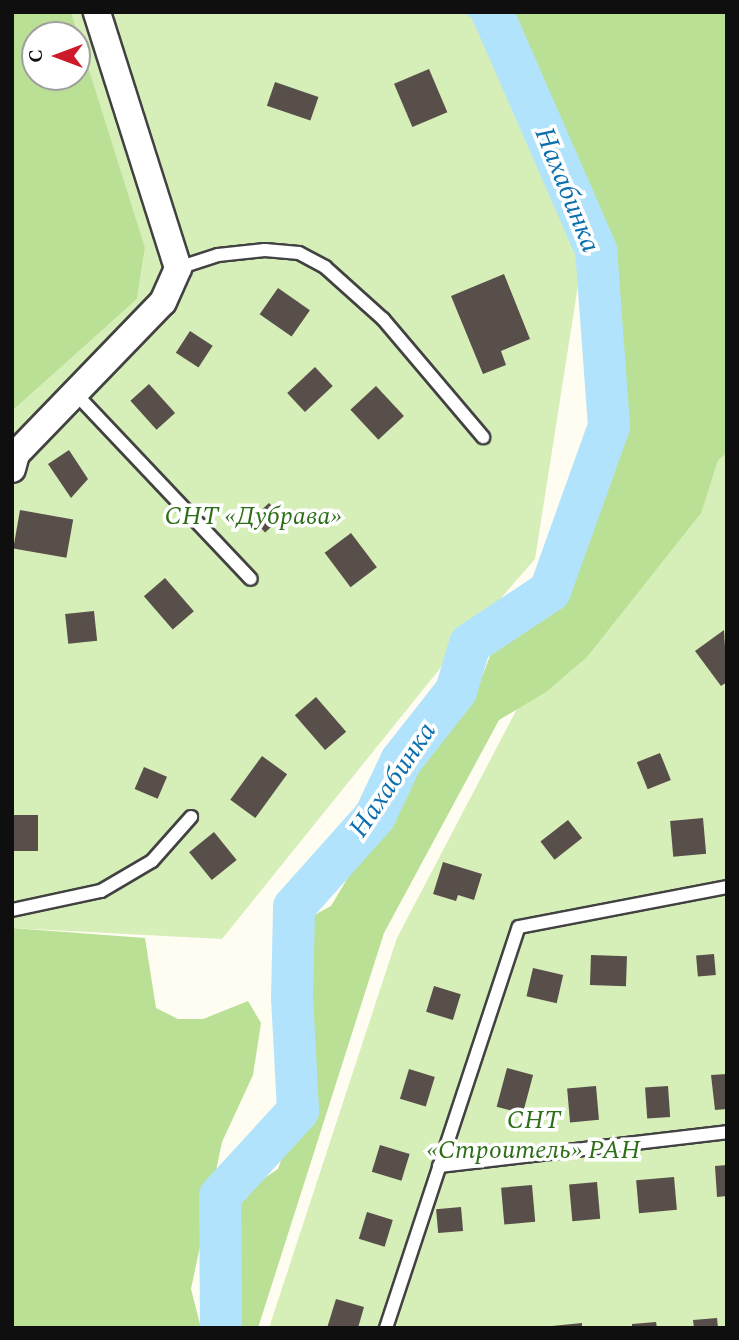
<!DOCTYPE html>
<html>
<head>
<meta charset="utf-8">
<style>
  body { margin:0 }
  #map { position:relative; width:739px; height:1340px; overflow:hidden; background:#fffcf2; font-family:Spectral,serif }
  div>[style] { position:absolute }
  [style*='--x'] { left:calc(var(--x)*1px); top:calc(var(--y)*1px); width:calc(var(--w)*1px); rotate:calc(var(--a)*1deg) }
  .green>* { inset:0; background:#d6eeb7 }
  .forest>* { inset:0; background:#bae095 }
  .stream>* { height:7px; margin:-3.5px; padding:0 3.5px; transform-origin:3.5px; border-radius:3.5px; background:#b1e4fc }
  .river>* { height:42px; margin:-21px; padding:0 21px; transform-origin:21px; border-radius:21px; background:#b1e4fc }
  .building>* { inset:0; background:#594f4a; transform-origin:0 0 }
  .roads { filter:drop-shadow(2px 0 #424242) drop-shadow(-2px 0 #424242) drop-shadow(0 2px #424242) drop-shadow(0 -2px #424242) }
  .service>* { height:12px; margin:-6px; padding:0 6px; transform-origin:6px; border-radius:6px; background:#fff }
  .minor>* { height:26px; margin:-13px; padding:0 13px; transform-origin:13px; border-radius:13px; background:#fff }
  span { translate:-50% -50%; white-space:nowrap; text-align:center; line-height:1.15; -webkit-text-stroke:7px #fff; paint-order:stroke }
  .park-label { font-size:26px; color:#2f6e19; font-style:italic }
  .water-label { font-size:28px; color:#0c6fae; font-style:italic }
  .frame { position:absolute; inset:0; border:14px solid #0f0f0f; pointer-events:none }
  .north { position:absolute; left:21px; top:21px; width:70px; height:70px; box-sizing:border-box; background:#fff; border:2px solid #9f9f9f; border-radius:50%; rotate:270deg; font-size:19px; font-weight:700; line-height:28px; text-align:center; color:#0f0f0f }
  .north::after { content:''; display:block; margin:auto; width:24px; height:32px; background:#cd1a2b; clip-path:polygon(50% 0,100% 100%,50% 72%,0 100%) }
</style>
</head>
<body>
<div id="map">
  <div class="green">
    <div style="clip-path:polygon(71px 12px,473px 12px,584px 247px,535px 559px,442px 666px,222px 939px,12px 928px,12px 411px,137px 299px,145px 249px)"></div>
    <div style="clip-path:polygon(727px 442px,727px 1328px,269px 1328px,397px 938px,529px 686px)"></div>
  </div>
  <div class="forest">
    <div style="clip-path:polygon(evenodd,12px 12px,71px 12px,145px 248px,137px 299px,12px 411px,12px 12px,35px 35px,77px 35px,77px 77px,35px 77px,35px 35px)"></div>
    <div style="clip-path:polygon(496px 12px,727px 12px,727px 453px,718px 460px,701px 513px,587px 657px,546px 692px,499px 720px,384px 933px,258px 1328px,230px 1328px,233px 1229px,242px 1193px,278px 1169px,302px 1098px,297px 976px,309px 918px,331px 906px,399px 792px,474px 698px,493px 648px,510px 626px,556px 596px,571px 575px,581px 517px,620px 443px,619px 307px,604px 225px,522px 41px)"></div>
    <div style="clip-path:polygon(12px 928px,145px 938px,156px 1008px,178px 1019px,203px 1019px,248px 1001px,261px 1023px,253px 1075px,222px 1142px,191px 1289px,201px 1328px,12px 1328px)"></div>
  </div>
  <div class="stream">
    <div style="--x:469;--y:12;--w:34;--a:30"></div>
  </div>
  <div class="river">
    <div style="--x:221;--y:1328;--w:132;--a:-90.4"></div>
    <div style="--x:220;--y:1196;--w:115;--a:-47.5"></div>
    <div style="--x:298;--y:1111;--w:113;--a:-93"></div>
    <div style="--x:292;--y:998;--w:91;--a:-88.7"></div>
    <div style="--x:294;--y:907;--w:122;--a:-48.3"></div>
    <div style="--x:375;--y:816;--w:61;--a:-64.7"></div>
    <div style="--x:401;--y:761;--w:89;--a:-51.8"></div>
    <div style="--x:456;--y:691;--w:49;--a:-73.4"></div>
    <div style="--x:470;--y:644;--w:96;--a:-33.5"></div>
    <div style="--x:550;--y:591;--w:175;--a:-70.3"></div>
    <div style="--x:609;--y:426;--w:176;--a:-94.2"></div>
    <div style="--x:596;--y:250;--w:260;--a:-113.6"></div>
  </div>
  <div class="building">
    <div style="left:429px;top:69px;width:47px;height:38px;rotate:67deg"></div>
    <div style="left:275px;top:82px;width:46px;height:25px;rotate:19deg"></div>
    <div style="clip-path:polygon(504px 274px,530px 339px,501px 351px,506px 365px,483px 374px,451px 296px)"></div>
    <div style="left:278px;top:288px;width:39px;height:32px;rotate:35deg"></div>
    <div style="left:190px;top:331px;width:27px;height:26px;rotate:33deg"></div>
    <div style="left:315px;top:367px;width:26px;height:38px;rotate:47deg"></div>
    <div style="left:149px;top:384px;width:39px;height:25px;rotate:48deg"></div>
    <div style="left:376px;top:386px;width:41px;height:35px;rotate:47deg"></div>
    <div style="clip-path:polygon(69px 450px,88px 479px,71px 498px,48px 464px)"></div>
    <div style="left:269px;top:503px;width:19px;height:23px;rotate:47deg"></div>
    <div style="left:20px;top:510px;width:54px;height:39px;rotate:10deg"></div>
    <div style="left:351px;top:533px;width:43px;height:33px;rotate:53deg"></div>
    <div style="left:165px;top:578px;width:44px;height:28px;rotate:49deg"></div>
    <div style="left:94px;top:611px;width:30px;height:29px;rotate:84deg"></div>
    <div style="clip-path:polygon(724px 630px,727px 682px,721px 686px,695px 651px)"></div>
    <div style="left:316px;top:697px;width:46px;height:28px;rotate:49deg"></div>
    <div style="left:660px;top:753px;width:29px;height:25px;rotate:68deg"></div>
    <div style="left:262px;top:756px;width:31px;height:54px;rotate:36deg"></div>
    <div style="left:144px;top:767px;width:25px;height:24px;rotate:23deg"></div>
    <div style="left:12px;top:815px;width:26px;height:36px"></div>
    <div style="left:703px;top:818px;width:36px;height:33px;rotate:85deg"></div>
    <div style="left:568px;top:820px;width:23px;height:35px;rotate:52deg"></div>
    <div style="left:214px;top:832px;width:36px;height:32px;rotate:51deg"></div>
    <div style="clip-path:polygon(443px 862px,482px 874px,474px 900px,458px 895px,456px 901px,433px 894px)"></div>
    <div style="left:714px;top:954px;width:21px;height:18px;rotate:85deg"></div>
    <div style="left:591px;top:955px;width:36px;height:30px;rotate:2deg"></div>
    <div style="left:533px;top:968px;width:31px;height:29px;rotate:13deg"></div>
    <div style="left:434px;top:986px;width:28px;height:27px;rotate:17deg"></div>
    <div style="left:507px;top:1068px;width:27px;height:40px;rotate:15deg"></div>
    <div style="left:409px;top:1069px;width:27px;height:31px;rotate:17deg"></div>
    <div style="clip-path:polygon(727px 1074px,727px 1109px,715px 1110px,711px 1075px)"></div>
    <div style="left:596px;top:1086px;width:34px;height:29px;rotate:85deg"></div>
    <div style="left:668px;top:1086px;width:31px;height:23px;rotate:86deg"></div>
    <div style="left:380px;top:1145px;width:31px;height:28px;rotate:17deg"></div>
    <div style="clip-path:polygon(727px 1165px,727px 1196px,717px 1197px,715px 1166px)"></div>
    <div style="left:674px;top:1177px;width:33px;height:38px;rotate:85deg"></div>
    <div style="left:597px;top:1182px;width:37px;height:28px;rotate:85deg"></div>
    <div style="left:532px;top:1185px;width:37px;height:31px;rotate:85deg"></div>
    <div style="left:461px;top:1207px;width:24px;height:25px;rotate:85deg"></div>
    <div style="left:367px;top:1212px;width:27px;height:28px;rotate:17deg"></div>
    <div style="clip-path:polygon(336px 1299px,364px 1307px,358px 1328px,327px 1328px)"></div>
    <div style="clip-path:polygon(717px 1318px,718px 1328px,694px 1328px,693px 1320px)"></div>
    <div style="clip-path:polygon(656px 1322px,657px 1328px,632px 1328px,632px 1324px)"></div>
    <div style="clip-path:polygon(582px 1323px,582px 1328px,552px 1328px,552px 1326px)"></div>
  </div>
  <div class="roads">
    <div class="service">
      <div style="--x:178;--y:268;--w:42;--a:-18"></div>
      <div style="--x:218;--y:255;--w:47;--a:-6.1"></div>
      <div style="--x:265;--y:250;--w:34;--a:5"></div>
      <div style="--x:299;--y:253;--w:30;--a:28"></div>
      <div style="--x:325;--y:267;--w:78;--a:41.9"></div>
      <div style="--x:383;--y:319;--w:155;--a:49.7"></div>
      <div style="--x:74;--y:392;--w:257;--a:46.6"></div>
      <div style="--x:12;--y:910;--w:91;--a:-12.1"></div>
      <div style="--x:101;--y:891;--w:59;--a:-30.5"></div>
      <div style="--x:152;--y:861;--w:59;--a:-48.4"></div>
      <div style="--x:439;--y:1166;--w:290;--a:-6.7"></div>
      <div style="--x:386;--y:1328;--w:422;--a:-71.7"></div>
      <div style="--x:519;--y:927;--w:212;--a:-10.9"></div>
    </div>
    <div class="minor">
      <div style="--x:12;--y:469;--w:16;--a:-75"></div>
      <div style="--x:16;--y:454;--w:211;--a:-46"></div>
      <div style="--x:163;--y:302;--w:37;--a:-66"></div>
      <div style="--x:178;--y:268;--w:269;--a:-107.6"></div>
    </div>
  </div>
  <div class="park-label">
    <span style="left:253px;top:517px">СНТ «Дубрава»</span>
    <span style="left:534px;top:1136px">СНТ<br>«Строитель» РАН</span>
  </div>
  <div class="water-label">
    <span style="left:567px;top:190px;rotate:68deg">Нахабинка</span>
    <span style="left:393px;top:780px;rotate:-56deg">Нахабинка</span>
  </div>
  <div class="frame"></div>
  <div class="north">С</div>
</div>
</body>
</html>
